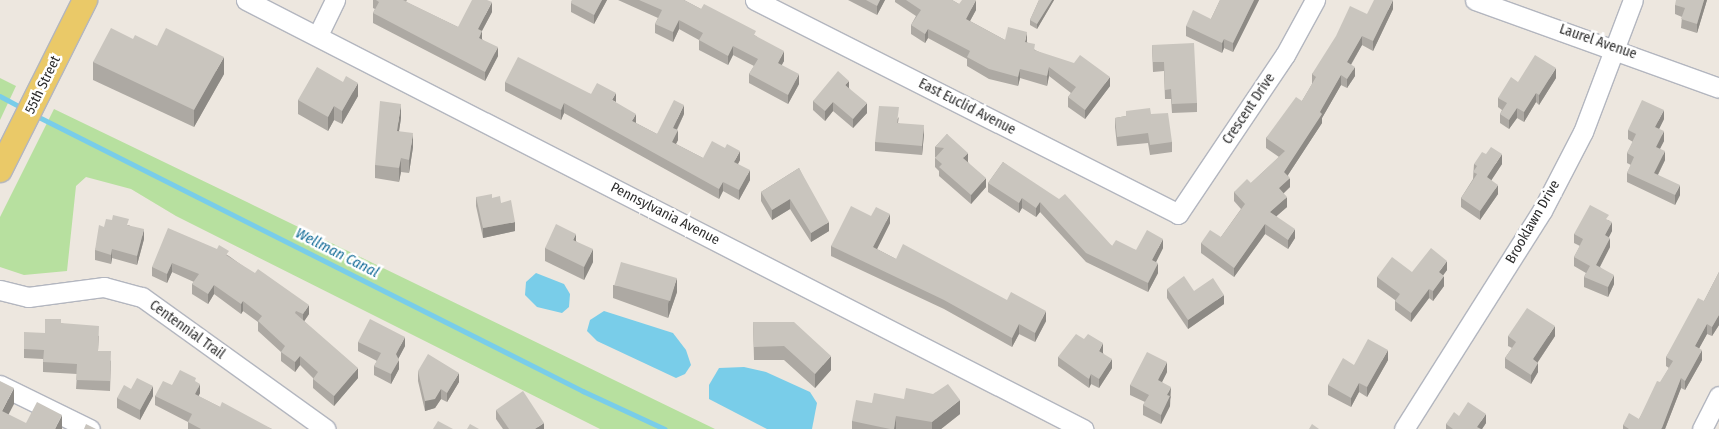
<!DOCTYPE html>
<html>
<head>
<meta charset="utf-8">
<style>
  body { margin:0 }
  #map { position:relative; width:1719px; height:429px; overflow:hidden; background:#ede7df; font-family:"Fira Sans Condensed",sans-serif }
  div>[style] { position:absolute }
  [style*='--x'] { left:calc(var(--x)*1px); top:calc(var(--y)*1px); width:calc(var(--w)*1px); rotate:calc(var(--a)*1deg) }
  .green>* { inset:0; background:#b7e09f }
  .water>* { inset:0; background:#79cde9 }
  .stream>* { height:4.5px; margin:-2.25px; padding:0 2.25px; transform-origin:2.25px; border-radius:2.25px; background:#79cde9 }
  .roads { filter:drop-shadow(1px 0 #b3b6bf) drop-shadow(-1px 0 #b3b6bf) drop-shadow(0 1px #b3b6bf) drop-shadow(0 -1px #b3b6bf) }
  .minor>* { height:19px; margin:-9.5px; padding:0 9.5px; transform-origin:9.5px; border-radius:9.5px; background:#fff }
  .major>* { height:24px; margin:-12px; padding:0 12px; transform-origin:12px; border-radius:12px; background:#eac968 }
  .wall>* { inset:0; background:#ada9a3 }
  .shaded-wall>* { inset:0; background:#8d8a85 }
  .building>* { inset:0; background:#c9c5be; transform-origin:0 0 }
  span { translate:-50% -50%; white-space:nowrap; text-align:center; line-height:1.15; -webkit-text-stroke:5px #fff; paint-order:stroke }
  .street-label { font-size:14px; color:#2c2c2c }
  .water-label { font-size:15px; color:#156d98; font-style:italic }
</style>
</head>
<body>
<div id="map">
  <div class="green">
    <div style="clip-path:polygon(0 78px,16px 86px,0 120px)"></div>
    <div style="clip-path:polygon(54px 109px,249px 203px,715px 429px,600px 429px,176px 216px,131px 189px,86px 177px,76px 186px,67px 271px,24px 275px,0 267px,0 217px)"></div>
  </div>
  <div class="water">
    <div style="clip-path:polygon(536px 273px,564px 284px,570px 294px,569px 307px,562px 313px,537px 307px,525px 295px,526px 282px)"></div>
    <div style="clip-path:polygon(604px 311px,673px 333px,686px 350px,691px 365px,685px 374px,676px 378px,597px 341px,587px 331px,590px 320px)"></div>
    <div style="clip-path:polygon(744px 367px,766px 372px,810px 392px,817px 403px,812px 429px,767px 429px,709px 399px,709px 385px,719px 368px)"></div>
  </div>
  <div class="stream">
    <div style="--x:0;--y:96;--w:27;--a:28"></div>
    <div style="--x:35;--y:115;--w:614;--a:26.73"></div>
    <div style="--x:583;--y:391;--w:90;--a:24.9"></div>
  </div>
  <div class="roads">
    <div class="minor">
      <div style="--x:246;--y:0;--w:941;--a:27.14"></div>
      <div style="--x:755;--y:0;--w:474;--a:26.8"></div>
      <div style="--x:1178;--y:214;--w:192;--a:-56.1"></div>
      <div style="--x:1285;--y:55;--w:63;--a:-61.4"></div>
      <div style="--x:1475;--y:0;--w:259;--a:19.8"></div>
      <div style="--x:318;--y:35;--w:39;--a:-64"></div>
      <div style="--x:0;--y:290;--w:29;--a:14"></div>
      <div style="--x:28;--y:297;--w:77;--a:-7.5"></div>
      <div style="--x:104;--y:287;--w:39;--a:15"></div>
      <div style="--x:142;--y:297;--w:226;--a:35.7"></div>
      <div style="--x:0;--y:385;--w:100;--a:26.1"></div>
      <div style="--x:1404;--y:429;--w:258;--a:-57.7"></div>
      <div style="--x:1542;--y:211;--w:89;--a:-62.6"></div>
      <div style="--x:1583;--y:132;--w:141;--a:-69.3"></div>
      <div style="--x:1702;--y:429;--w:37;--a:-63"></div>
    </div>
    <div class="major">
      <div style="--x:0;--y:170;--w:190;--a:-63.4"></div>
    </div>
  </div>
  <div class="wall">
    <div style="clip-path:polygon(373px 0,407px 0,406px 2px,458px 27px,492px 12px,482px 31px,482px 39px,498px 56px,485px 81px,373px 23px,373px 13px,375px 9px,373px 8px)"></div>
    <div style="clip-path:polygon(572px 0,607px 0,594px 24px,571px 12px,571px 3px)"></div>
    <div style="clip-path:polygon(618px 0,684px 0,701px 9px,756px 36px,784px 61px,781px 65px,799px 84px,788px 104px,749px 83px,749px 74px,754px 66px,733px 55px,728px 65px,699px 50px,699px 40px,679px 29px,673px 42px,655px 33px,655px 24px,658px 18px)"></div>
    <div style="clip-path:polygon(848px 0,885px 0,877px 15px)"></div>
    <div style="clip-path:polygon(895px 0,952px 0,959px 4px,976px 10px,970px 21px,1005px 40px,1027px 42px,1035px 50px,1110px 86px,1085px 119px,1068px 107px,1068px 97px,1071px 93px,1049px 76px,1047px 86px,1020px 78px,1018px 86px,989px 79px,967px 66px,967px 59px,928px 38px,925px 43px,911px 34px,911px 25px,916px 16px,895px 2px)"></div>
    <div style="clip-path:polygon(1039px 0,1054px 0,1037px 29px,1030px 25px,1030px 20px)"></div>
    <div style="clip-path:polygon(1220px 0,1259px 0,1233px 52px,1224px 48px,1222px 53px,1186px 36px,1186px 26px,1211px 19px)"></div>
    <div style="clip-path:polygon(1707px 0,1697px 33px,1681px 28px,1682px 17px,1675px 14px,1675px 5px)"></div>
    <div style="clip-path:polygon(1393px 9px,1373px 51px,1362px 45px,1351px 65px,1355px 76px,1347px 88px,1341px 85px,1322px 118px,1322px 123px,1288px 175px,1290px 187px,1283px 193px,1287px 207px,1276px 216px,1295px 238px,1288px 249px,1265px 234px,1234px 277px,1201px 253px,1201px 243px,1221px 237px,1241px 209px,1234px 201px,1234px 192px,1251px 183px,1279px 157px,1266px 148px,1266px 138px,1302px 101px,1312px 84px,1312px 74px,1367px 14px)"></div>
    <div style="clip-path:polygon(133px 39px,157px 46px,224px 74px,194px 127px,93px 80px,93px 62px)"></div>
    <div style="clip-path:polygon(1152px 45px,1197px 103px,1197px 112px,1172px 113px,1171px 99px,1165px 99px,1164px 71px,1153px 72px)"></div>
    <div style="clip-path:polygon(1556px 78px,1539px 105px,1536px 102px,1524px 122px,1517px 118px,1509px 129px,1500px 123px,1500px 114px,1502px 110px,1498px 107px,1498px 98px,1518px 82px)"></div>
    <div style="clip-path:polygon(343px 82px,358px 96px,342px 124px,334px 120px,328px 131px,298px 114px,298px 100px)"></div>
    <div style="clip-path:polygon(505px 82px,591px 94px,616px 103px,636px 123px,657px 134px,684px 114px,677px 130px,678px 140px,676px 144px,703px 158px,740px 160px,738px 164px,750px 180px,739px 200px,723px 191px,719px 199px,564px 113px,561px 120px,505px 91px)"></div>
    <div style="clip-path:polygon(849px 88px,867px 113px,853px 128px,833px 111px,825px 121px,813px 110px,813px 101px)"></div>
    <div style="clip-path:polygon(1126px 111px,1151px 114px,1172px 142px,1172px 152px,1150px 155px,1148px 143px,1117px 146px,1115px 127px,1115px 118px,1126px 116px)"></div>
    <div style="clip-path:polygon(899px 117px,898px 123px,924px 134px,922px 155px,875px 151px,875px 142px)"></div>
    <div style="clip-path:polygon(401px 118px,399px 131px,413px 147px,409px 173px,401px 172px,399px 182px,375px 178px,375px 165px)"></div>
    <div style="clip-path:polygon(1664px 119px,1659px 129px,1664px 141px,1660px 149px,1665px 160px,1658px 175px,1680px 195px,1675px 205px,1627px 182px,1627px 173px,1631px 165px,1627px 163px,1627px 153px,1633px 142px,1628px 139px,1628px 130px)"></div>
    <div style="clip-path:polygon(947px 134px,968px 162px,986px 187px,971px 204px,939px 176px,939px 171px,935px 167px,935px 158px,936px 157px,935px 157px,935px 147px)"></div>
    <div style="clip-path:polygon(1003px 162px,1112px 246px,1136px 250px,1163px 248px,1156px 262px,1158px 273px,1148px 292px,1086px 262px,1040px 212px,1036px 217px,1022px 208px,1019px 213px,988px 192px,988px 183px)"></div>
    <div style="clip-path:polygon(1474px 164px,1502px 164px,1491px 180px,1498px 194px,1480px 220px,1461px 207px,1461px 198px,1473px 179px)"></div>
    <div style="clip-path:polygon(799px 168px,829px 231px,811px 242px,790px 209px,772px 220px,761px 201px,761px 192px)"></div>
    <div style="clip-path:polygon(476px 197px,492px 198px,501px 203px,515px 231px,483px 238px,476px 206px)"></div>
    <div style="clip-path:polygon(871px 216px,890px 223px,877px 249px,896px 259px,1046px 321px,1035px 342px,1019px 334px,1012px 347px,944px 309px,831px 256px,831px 246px)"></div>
    <div style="clip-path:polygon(1609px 220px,1612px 231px,1609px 237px,1610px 247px,1600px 267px,1614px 284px,1608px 297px,1584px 287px,1584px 277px,1586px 273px,1574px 266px,1574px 257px,1580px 246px,1574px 243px,1574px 234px)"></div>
    <div style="clip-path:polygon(129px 225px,144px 239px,137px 265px,112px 258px,111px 264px,95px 260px,95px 250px,104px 227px)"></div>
    <div style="clip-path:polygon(576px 241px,593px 262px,584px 280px,545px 261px,545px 248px)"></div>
    <div style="clip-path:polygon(217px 249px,229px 256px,309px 314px,304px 321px,358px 378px,334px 406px,313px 388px,313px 378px,300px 365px,295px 372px,281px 361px,281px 352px,258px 331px,258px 322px,243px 311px,241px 314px,214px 294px,208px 304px,192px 294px,192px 284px,194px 282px,172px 272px,167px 283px,152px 276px,152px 267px)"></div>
    <div style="clip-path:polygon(1447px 270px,1443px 275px,1444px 286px,1433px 301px,1429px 298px,1411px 322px,1395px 310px,1395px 300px,1377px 287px,1377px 277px,1412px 272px)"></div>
    <div style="clip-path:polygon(1719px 272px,1719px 325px,1712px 336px,1707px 334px,1699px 348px,1702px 360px,1685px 390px,1681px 388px,1665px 429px,1623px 429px,1623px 425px,1639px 419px,1669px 368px,1666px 366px,1666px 357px,1704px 301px)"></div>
    <div style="clip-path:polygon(613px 285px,677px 292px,668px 318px,613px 298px)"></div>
    <div style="clip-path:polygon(1167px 289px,1194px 291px,1224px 304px,1188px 329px,1167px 298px)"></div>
    <div style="clip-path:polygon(753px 322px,831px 370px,815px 388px,784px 360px,754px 360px)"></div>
    <div style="clip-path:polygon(61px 323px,99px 336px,98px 351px,111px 361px,110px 391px,76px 389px,77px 374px,43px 372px,43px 359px,24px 358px,24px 349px,45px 333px)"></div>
    <div style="clip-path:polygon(1508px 336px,1555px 336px,1538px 362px,1538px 372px,1531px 384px,1505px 368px,1505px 358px,1512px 348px,1508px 346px)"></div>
    <div style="clip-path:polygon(358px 342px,405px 346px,398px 359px,399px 369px,391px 384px,374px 375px,374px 366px,377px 361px,358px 351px)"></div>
    <div style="clip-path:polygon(1103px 353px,1112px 368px,1099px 388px,1091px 384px,1089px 388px,1058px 366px,1058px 357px)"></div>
    <div style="clip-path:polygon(1388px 360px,1367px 397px,1359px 392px,1351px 407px,1328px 395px,1328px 385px,1354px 365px)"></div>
    <div style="clip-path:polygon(418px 371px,459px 382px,447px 402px,441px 399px,435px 408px,425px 411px,418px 381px)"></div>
    <div style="clip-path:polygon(1167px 372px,1162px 382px,1171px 397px,1170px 399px,1170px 406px,1161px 424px,1143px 415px,1143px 405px,1145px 402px,1130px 395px,1130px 385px)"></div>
    <div style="clip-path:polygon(196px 382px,200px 393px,198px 396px,220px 407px,272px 429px,188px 429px,188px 422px,155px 405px,155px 396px,172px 385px)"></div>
    <div style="clip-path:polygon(131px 389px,153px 396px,140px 420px,117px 408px,117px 398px)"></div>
    <div style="clip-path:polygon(872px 403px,960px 414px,941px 429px,852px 429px,852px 421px)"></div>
    <div style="clip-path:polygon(496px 410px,544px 429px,503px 429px,496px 419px)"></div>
    <div style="clip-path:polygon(1459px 416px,1486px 423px,1482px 429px,1446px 429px,1446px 424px)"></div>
  </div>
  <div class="shaded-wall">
    <div style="clip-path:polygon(602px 0,607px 0,594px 24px,594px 15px)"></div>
    <div style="clip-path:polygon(880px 0,885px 0,877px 15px,877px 6px)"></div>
    <div style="clip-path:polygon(976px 0,976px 10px,966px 28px,966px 19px)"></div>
    <div style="clip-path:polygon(1052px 0,1054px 0,1037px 29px,1037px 24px)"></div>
    <div style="clip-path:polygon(1254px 0,1259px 0,1233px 52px,1233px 43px)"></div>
    <div style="clip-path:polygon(1393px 0,1393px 9px,1373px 51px,1373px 41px)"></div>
    <div style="clip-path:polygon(1704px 0,1707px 0,1697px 33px,1697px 24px)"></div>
    <div style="clip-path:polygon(492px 2px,492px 12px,478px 38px,478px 29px)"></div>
    <div style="clip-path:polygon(679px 20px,679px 29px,673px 42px,673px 32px)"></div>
    <div style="clip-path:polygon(928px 29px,928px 38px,925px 43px,925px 34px)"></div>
    <div style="clip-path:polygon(482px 31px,482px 41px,479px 38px)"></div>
    <div style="clip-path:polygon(1027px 32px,1027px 41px,1025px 51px,1025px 42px)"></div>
    <div style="clip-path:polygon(1362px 36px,1362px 45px,1347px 71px,1347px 62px)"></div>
    <div style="clip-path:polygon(1224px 39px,1224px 48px,1222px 53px,1222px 43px)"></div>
    <div style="clip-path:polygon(733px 46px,733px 55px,728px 65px,728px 56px)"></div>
    <div style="clip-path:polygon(498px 47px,498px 56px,485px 81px,485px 72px)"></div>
    <div style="clip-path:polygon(784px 51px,784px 61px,778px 72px,778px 63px)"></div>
    <div style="clip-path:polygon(224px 57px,224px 74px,194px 127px,194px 110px)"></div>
    <div style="clip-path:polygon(1049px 67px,1049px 76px,1047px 86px,1047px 76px)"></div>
    <div style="clip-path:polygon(1355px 67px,1355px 76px,1347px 88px,1347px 79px)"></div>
    <div style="clip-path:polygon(1556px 68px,1556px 78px,1539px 105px,1539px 95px)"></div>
    <div style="clip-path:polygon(1020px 69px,1020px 78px,1018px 86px,1018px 77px)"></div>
    <div style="clip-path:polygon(799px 74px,799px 84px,788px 104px,788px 95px)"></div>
    <div style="clip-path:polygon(1341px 75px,1341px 85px,1322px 118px,1322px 123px,1284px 181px,1284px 172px)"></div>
    <div style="clip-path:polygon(1110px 77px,1110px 86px,1085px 119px,1085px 110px)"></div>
    <div style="clip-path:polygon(849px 81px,849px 90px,845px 85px)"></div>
    <div style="clip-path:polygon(358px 83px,358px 96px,342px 124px,342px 111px)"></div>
    <div style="clip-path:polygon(616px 93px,616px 102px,612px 100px)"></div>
    <div style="clip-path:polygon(1536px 93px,1536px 102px,1524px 122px,1524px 112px)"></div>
    <div style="clip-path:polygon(833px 102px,833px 111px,825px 121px,825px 111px)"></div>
    <div style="clip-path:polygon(564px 103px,564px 113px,561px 120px,561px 110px)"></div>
    <div style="clip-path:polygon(867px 103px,867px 113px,853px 128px,853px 119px)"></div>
    <div style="clip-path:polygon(401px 104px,401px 118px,397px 144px,397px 131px)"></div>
    <div style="clip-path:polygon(684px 105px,684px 114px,673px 137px,673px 128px)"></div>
    <div style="clip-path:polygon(334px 106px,334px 120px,328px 131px,328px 117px)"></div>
    <div style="clip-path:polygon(1517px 108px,1517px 118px,1509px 129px,1509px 120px)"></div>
    <div style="clip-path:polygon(1664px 110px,1664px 119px,1655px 137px,1655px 127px)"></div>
    <div style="clip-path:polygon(636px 114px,636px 123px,632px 121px)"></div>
    <div style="clip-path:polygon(924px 125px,924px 134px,922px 155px,922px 146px)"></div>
    <div style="clip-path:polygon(678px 130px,678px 140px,672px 151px,672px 142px)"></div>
    <div style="clip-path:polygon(1664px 131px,1664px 141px,1656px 156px,1656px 147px)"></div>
    <div style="clip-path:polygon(413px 133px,413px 147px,409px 173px,409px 160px)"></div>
    <div style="clip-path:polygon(740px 151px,740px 160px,734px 171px,734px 162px)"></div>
    <div style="clip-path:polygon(1665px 151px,1665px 160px,1654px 182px,1654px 173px)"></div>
    <div style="clip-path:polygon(968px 153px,968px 162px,963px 168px,963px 158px)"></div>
    <div style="clip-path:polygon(1502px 154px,1502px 164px,1487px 187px,1487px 177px)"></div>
    <div style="clip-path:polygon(401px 158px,401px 172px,399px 182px,399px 168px)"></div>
    <div style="clip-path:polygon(750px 170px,750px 180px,739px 200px,739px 190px)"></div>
    <div style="clip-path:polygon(986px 178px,986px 187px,971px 204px,971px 195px)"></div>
    <div style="clip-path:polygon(1290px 178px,1290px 187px,1279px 198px,1279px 188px)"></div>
    <div style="clip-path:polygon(723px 182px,723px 191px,719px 199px,719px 189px)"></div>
    <div style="clip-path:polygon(1498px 185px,1498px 194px,1480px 220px,1480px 211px)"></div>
    <div style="clip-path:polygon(1680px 185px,1680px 195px,1675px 205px,1675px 195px)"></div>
    <div style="clip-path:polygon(1287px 197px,1287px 207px,1270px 222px,1270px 212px)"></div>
    <div style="clip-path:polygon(1022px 198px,1022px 208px,1019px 213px,1019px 203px)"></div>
    <div style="clip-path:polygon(790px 199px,790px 209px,772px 220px,772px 210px)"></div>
    <div style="clip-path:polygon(1040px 202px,1040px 212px,1036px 217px,1036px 208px)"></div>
    <div style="clip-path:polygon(890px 214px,890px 223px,873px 257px,873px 247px)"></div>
    <div style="clip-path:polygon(515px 222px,515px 231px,483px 238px,483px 228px)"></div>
    <div style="clip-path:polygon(829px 222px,829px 231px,811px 242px,811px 233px)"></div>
    <div style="clip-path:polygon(1612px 222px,1612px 231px,1605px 244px,1605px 235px)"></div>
    <div style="clip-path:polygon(1265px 224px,1265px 234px,1234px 277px,1234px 268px)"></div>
    <div style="clip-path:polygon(144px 229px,144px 239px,137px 265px,137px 256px)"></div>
    <div style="clip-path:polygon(1295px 229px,1295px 238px,1288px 249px,1288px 240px)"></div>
    <div style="clip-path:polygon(576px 234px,576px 247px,573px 240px)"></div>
    <div style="clip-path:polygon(1610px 238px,1610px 247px,1596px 274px,1596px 265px)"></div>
    <div style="clip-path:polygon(1163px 239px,1163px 248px,1152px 270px,1152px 260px)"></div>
    <div style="clip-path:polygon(112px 249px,112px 258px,111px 264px,111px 255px)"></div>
    <div style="clip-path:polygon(593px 249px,593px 262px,584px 280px,584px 267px)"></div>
    <div style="clip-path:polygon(1447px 261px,1447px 270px,1439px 281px,1439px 272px)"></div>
    <div style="clip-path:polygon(172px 263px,172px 272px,167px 283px,167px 274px)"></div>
    <div style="clip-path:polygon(1158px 263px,1158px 273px,1148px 292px,1148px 283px)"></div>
    <div style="clip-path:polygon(1614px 275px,1614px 284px,1608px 297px,1608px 287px)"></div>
    <div style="clip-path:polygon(1444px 276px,1444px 286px,1433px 301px,1433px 291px)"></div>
    <div style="clip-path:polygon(677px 278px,677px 292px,668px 318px,668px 304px)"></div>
    <div style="clip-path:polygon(214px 285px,214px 294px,208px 304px,208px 294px)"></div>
    <div style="clip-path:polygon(1429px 289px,1429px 298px,1411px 322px,1411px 313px)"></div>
    <div style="clip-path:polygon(1224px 295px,1224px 304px,1188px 329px,1188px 320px)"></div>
    <div style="clip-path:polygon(243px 301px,243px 311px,241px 314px,241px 304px)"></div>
    <div style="clip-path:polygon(309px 305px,309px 314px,303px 323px,303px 314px)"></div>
    <div style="clip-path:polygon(1046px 311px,1046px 321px,1035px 342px,1035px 333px)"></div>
    <div style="clip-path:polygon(1719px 315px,1719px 325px,1712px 336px,1712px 327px)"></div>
    <div style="clip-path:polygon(1019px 324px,1019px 334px,1012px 347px,1012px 338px)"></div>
    <div style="clip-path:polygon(1707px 324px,1707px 334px,1695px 356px,1695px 346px)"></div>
    <div style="clip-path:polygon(1555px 326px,1555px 336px,1533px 369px,1533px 359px)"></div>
    <div style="clip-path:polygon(405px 337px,405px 346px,396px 363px,396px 354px)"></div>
    <div style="clip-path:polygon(1103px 343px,1103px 353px,1099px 360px,1099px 351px)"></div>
    <div style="clip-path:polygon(1388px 350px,1388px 360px,1367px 397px,1367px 387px)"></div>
    <div style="clip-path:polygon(1702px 350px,1702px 360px,1685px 390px,1685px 381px)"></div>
    <div style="clip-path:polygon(300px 356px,300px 365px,295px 372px,295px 362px)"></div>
    <div style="clip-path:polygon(831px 356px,831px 370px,815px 388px,815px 374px)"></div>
    <div style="clip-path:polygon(1112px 359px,1112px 368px,1099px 388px,1099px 379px)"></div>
    <div style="clip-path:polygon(399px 360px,399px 369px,391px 384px,391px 374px)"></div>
    <div style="clip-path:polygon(1167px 362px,1167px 372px,1158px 390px,1158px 380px)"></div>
    <div style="clip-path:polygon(1538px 363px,1538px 372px,1531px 384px,1531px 375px)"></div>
    <div style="clip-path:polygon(358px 368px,358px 378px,334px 406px,334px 396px)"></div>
    <div style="clip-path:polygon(459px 373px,459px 382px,447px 402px,447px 393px)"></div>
    <div style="clip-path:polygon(1091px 374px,1091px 384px,1089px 388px,1089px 379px)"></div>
    <div style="clip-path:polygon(1681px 378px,1681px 388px,1665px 429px,1661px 429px)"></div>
    <div style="clip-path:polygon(1359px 383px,1359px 392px,1351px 407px,1351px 398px)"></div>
    <div style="clip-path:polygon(200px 384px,200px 393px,195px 404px,195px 394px)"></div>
    <div style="clip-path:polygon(153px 386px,153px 396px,140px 420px,140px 410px)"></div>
    <div style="clip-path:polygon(1171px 387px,1170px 406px,1161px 424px,1161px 415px,1167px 395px)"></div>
    <div style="clip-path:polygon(14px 388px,14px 404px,2px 427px,2px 411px)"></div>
    <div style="clip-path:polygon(441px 389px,441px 399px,435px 408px,425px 411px,425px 401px)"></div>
    <div style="clip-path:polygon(960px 400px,960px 414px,941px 429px,932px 429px,932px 422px)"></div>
    <div style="clip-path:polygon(1486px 414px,1486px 423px,1482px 429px,1477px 429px,1477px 427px)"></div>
    <div style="clip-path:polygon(62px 415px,62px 429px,55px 429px)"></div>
    <div style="clip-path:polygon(896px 416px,896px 429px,894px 429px)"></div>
    <div style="clip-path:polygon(544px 423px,544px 429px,535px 429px)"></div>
  </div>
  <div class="building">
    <div style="clip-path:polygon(376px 0,403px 0,458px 27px,472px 0,487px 0,492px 2px,478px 29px,482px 31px,479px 38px,498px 47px,485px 72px,373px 13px,379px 2px)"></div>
    <div style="clip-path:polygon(572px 0,602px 0,594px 15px,571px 3px)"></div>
    <div style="clip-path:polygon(639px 0,684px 0,701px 9px,704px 4px,756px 31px,754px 35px,784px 51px,778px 63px,799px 74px,788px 95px,749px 74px,758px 59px,733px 46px,728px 56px,699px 40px,703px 33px,679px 20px,673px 32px,655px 24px,662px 10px)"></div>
    <div style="clip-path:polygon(866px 0,880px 0,877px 6px)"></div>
    <div style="clip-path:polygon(906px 0,952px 0,959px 4px,962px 0,976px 0,966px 19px,1005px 40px,1008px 27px,1027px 32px,1025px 42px,1035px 44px,1034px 50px,1074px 63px,1080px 55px,1110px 77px,1085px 110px,1068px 97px,1076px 87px,1049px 67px,1047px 76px,1020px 69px,1018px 77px,989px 69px,967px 57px,970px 51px,928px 29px,925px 34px,911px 25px,921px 10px)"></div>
    <div style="clip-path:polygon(1039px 0,1052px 0,1037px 24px,1030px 20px)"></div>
    <div style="clip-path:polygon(1220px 0,1254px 0,1233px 43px,1224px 39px,1222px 43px,1186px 26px,1193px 10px,1211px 19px)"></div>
    <div style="clip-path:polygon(1374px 0,1393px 0,1373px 41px,1362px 36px,1347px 62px,1355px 67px,1347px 79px,1341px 75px,1320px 112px,1322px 114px,1284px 172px,1290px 178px,1279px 188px,1287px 197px,1270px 212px,1295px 229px,1288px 240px,1265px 224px,1234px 268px,1201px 243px,1210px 230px,1221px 237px,1245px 204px,1234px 192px,1247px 179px,1251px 183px,1285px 151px,1266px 138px,1296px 97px,1302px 101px,1316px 77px,1312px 74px,1336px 36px,1350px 6px,1367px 14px)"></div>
    <div style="clip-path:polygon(1676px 0,1704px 0,1697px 24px,1681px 19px,1685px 8px,1675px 5px)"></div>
    <div style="clip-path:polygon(111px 28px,133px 39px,135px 35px,157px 46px,166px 28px,224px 57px,194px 110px,93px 62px)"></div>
    <div style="clip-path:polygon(1194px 43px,1197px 103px,1172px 104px,1171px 89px,1165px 90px,1164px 62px,1153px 62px,1152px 45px)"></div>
    <div style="clip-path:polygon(1535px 55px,1556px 68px,1539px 95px,1536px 93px,1524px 112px,1517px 108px,1509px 120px,1500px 114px,1507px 103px,1498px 98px,1511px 77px,1518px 82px)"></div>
    <div style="clip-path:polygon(518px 57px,591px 94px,597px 83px,616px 93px,612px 100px,636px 114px,632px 121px,657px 134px,674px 100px,684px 105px,673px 128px,678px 130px,672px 142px,703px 158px,712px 141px,725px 148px,727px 144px,740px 151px,734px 162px,750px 170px,739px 190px,723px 182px,719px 189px,564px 103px,561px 110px,505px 82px)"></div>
    <div style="clip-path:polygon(317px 67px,343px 82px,346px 76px,358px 83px,342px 111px,334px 106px,328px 117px,298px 100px)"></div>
    <div style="clip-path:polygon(838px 71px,849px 81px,845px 85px,867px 103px,853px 119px,833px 102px,825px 111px,813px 101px)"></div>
    <div style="clip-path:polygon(1642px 100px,1664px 110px,1655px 127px,1664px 131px,1656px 147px,1665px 151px,1654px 173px,1680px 185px,1675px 195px,1627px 173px,1634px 157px,1627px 153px,1636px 134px,1628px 130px)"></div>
    <div style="clip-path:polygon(380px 101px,401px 104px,397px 131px,413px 133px,409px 160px,401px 158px,399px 168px,375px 165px)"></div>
    <div style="clip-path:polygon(879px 106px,899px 107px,897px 123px,924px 125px,922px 146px,875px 142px)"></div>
    <div style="clip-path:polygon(1150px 108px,1151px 114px,1168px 113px,1172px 142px,1150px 145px,1148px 133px,1117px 137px,1115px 118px,1126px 116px,1126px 111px)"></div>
    <div style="clip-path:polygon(947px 134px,968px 153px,963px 158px,986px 178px,971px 195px,939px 167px,942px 164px,935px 158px,944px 148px,935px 147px)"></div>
    <div style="clip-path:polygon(1491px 147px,1502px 154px,1487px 177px,1498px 185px,1480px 211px,1461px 198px,1477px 174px,1473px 172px,1477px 166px,1474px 164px,1482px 152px,1486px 154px)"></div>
    <div style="clip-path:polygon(1003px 162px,1059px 199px,1065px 194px,1112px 246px,1116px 240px,1136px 250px,1147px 230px,1163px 239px,1152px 260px,1158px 263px,1148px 283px,1086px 253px,1040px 202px,1036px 208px,1022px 198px,1019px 203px,988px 183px)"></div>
    <div style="clip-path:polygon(799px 168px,829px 222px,811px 233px,790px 199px,772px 210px,761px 192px)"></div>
    <div style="clip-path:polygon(492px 194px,492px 198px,500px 196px,501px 203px,511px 200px,515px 222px,483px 228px,476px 197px)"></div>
    <div style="clip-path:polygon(1590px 205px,1609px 215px,1606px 219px,1612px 222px,1605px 235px,1610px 238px,1596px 265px,1614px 275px,1608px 287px,1584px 277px,1590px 266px,1574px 257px,1583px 239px,1574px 234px)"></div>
    <div style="clip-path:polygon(851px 206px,871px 216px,876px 207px,890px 214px,873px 247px,896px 259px,903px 244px,1007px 300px,1011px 292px,1046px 311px,1035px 333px,1019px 324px,1012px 338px,944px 300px,831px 246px)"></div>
    <div style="clip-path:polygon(113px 215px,129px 219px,127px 225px,144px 229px,137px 256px,112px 249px,111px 255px,95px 250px,99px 225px,104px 227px,106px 219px,112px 220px)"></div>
    <div style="clip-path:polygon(556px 224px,576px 234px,573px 240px,593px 249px,584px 267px,545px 248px)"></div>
    <div style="clip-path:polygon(168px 228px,217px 249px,219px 245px,229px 251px,226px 255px,255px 273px,258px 269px,309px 305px,303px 314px,296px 311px,295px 313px,358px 368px,334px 396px,313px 379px,318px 372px,300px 356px,295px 362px,281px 352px,285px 346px,258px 321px,262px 316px,243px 301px,241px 304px,214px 285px,208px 294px,192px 284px,199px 274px,172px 263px,167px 274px,152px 267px)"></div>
    <div style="clip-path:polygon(1431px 248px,1447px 261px,1439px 272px,1444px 276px,1433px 291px,1429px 289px,1411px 313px,1395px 301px,1400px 294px,1377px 277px,1392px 257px,1412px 272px)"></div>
    <div style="left:621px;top:262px;width:58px;height:24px;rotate:16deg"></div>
    <div style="clip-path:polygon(1719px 272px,1719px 315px,1712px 327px,1707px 324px,1695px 346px,1702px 350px,1685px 381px,1681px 378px,1662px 428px,1661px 429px,1629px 429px,1623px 425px,1629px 413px,1639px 419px,1657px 381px,1660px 382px,1673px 361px,1666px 357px,1698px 298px,1704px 301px)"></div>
    <div style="clip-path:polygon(1184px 276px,1194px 291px,1213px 278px,1224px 295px,1188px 320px,1167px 289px)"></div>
    <div style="clip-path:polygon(1527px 308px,1555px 326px,1533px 359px,1538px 363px,1531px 375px,1505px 358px,1516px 342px,1508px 336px)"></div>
    <div style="clip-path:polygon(45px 319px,61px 319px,61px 323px,99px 326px,98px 351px,111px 351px,110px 381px,76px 380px,77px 364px,43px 362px,44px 350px,24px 349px,24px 332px,45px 333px)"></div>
    <div style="clip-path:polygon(370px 319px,405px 337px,396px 354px,399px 360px,391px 374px,374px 366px,381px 353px,358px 342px)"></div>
    <div style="clip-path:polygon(753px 322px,794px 322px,831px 356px,815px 374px,784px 346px,754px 347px)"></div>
    <div style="clip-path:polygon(1076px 334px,1084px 339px,1088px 334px,1103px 343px,1099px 351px,1112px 359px,1099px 379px,1091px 374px,1089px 379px,1058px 357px)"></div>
    <div style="clip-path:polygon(1368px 339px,1388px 350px,1367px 387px,1359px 383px,1351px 398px,1328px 385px,1343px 358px,1354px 365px)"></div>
    <div style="clip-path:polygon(1147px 352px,1167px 362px,1158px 380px,1171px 387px,1167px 395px,1170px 396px,1161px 415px,1143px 405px,1149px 395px,1130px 385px)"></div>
    <div style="clip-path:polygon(428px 354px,459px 373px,447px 393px,441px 389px,435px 399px,425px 401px,418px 371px)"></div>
    <div style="clip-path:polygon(180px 370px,196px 378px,195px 381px,200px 384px,195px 394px,220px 407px,222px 402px,272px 429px,201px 429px,188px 422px,192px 414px,155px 396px,163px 381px,172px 385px)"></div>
    <div style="clip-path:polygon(137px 378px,153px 386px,140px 410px,117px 398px,124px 385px,131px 389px)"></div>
    <div style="clip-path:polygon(0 381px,14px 388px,2px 411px,26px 423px,37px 402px,62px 415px,55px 429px,0 429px)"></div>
    <div style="clip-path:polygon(948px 384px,960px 400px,932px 422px,896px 416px,894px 429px,890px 429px,852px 421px,856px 400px,872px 403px,874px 393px,904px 399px,906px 388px,933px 394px)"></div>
    <div style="clip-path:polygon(523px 391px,544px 423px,535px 429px,509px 429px,496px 410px)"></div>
    <div style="clip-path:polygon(1468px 402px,1486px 414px,1477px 427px,1481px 429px,1453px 429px,1446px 424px,1454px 412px,1459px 416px)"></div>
    <div style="clip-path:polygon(438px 421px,453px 429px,433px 429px)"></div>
    <div style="clip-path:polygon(86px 424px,96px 429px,84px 429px)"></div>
    <div style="clip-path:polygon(470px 424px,479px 429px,467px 429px)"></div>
    <div style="clip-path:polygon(1312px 424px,1319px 429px,1309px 429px)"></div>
  </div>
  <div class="street-label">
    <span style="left:1598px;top:42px;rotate:19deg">Laurel Avenue</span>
    <span style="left:43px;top:85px;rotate:-64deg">55th Street</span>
    <span style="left:967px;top:107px;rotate:27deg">East Euclid Avenue</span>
    <span style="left:1249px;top:109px;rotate:-56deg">Crescent Drive</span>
    <span style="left:665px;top:214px;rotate:27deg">Pennsylvania Avenue</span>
    <span style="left:1533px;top:222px;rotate:-60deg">Brooklawn Drive</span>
    <span style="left:187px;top:330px;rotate:36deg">Centennial Trail</span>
  </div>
  <div class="water-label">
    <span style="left:337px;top:253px;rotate:27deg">Wellman Canal</span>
  </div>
</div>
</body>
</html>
